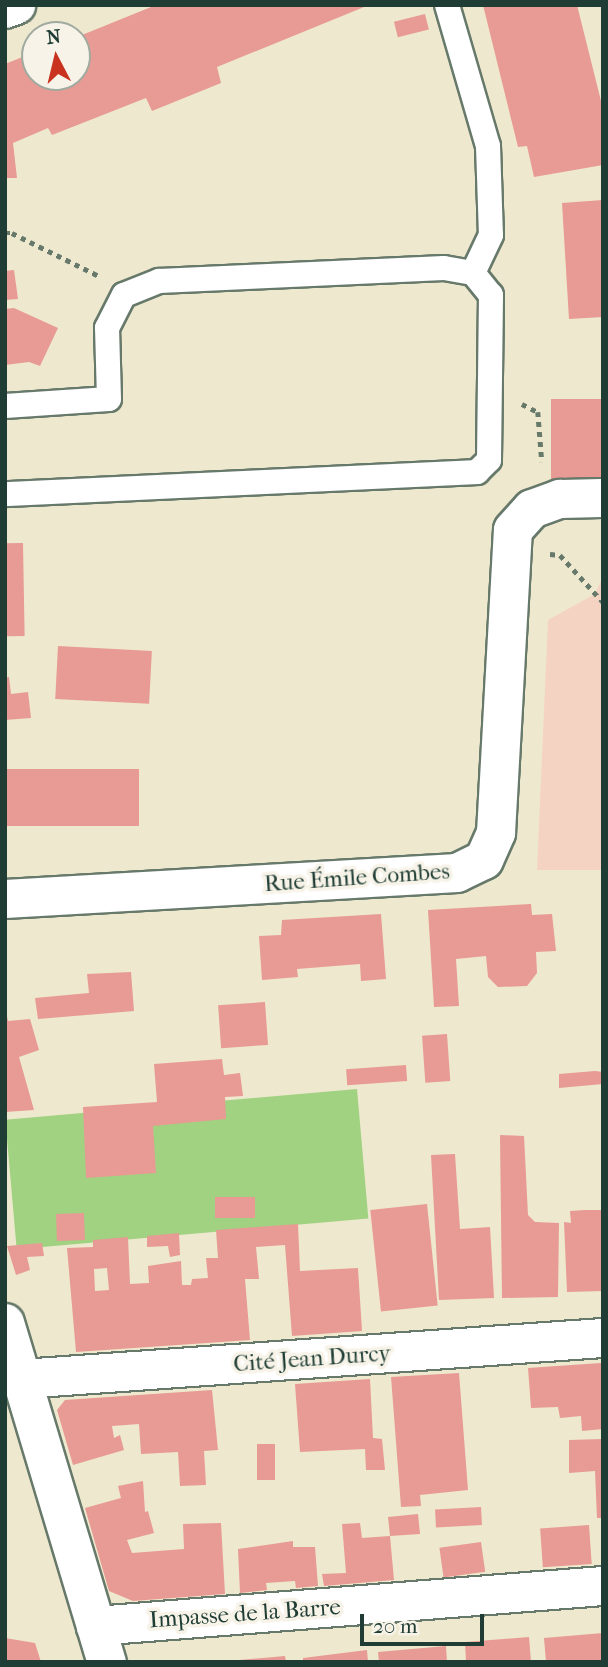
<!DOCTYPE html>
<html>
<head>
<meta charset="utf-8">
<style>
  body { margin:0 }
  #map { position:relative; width:608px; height:1667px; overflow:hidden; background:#eee8ce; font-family:"IM FELL French Canon",serif }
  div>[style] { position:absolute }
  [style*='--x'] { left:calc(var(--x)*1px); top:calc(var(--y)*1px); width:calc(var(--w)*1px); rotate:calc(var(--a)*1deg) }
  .built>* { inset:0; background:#f5d3c2 }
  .green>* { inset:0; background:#a1d281; transform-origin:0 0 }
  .building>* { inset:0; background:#e89a94; transform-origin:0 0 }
  .path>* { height:4.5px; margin-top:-2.25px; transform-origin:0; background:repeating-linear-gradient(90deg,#67796a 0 5px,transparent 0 10px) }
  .roads { filter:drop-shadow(2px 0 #67796a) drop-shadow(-2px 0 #67796a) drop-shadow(0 2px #67796a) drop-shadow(0 -2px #67796a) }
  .service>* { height:24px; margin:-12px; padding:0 12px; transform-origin:12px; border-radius:12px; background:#fff }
  .minor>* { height:38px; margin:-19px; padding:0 19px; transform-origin:19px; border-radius:19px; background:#fff }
  .tertiary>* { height:38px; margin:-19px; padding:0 19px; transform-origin:19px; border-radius:19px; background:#fff }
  span { translate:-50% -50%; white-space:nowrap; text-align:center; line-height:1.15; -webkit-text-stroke:7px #f7f3e8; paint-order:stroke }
  .street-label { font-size:23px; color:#1f3d34 }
  .frame { position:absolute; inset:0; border:7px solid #1f3d34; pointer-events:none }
  .north { position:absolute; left:21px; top:21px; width:70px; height:70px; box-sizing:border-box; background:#f7f3e8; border:2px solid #a1aaa0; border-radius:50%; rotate:353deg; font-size:19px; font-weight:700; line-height:28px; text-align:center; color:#1f3d34 }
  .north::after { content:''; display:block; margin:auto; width:24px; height:32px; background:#c8321e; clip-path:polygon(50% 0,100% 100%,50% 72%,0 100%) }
  .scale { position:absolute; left:360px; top:1614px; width:124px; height:32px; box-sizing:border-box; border:4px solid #1f3d34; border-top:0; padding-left:9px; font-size:21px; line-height:24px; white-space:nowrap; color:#1f3d34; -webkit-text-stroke:5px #f7f3e8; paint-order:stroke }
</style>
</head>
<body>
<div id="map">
  <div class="built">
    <div style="clip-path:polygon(603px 577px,603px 870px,537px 870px,548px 620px,595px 594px)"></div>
  </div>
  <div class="green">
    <div style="left:357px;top:1089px;width:130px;height:353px;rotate:85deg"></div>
  </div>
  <div class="building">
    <div style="clip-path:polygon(156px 5px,369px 5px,217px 67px,221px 83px,152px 111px,146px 98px,52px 135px,48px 128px,13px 143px,17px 178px,5px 178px,5px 64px,35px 52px,35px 77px,77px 77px,77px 37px)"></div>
    <div style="clip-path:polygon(483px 5px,577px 5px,603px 109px,603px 165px,534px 177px,527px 146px,518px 147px)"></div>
    <div style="left:425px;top:14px;width:16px;height:32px;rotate:76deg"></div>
    <div style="clip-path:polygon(603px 200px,603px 317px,569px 319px,562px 203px)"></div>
    <div style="clip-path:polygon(14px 270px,18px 299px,5px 300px,5px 271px)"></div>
    <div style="clip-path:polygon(14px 308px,58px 328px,40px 366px,29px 362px,5px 365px,5px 309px)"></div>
    <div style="left:603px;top:399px;width:80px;height:52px;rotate:90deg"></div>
    <div style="left:23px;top:543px;width:93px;height:18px;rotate:89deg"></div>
    <div style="left:58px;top:646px;width:94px;height:53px;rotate:3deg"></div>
    <div style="clip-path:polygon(9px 677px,11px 694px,28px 692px,31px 718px,5px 720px,5px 678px)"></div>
    <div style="left:139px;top:769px;width:57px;height:134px;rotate:90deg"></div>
    <div style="clip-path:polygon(531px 904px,532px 915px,552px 914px,556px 951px,536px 952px,537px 973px,527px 986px,498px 987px,488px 977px,486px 956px,456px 959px,459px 1006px,434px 1007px,428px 910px)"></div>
    <div style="clip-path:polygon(381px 914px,386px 979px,361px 981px,360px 964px,297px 969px,298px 977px,262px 980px,259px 936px,281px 935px,282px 920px)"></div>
    <div style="clip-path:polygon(131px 972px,134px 1011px,38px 1019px,35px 998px,89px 993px,87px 974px)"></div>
    <div style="left:265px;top:1002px;width:43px;height:47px;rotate:86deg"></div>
    <div style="clip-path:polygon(5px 1007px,8px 1021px,30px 1019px,39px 1050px,19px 1057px,34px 1110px,5px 1112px)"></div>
    <div style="left:447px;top:1034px;width:47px;height:25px;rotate:86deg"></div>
    <div style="clip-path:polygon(222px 1059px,224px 1075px,240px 1073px,243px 1096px,225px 1097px,226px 1119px,153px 1126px,156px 1173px,86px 1178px,83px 1107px,157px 1102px,154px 1064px)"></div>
    <div style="left:406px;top:1065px;width:16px;height:60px;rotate:86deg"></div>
    <div style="clip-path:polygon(595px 1071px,603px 1072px,603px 1084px,559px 1088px,559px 1074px)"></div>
    <div style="clip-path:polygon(500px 1135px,524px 1136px,528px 1215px,535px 1222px,559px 1223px,558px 1297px,502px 1298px)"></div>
    <div style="clip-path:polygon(455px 1154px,460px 1229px,490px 1227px,494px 1298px,439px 1300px,431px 1155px)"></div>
    <div style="left:255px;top:1197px;width:21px;height:40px;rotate:90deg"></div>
    <div style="left:427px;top:1204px;width:102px;height:57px;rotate:84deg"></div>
    <div style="clip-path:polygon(585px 1210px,603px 1210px,603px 1291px,567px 1292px,564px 1222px,571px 1223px,570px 1211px)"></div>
    <div style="left:84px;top:1213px;width:27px;height:28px;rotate:88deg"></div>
    <div style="clip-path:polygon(evenodd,298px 1224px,300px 1271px,358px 1268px,362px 1331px,292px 1336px,285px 1245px,256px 1247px,259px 1279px,245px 1279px,250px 1340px,76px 1352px,67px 1248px,93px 1247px,93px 1240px,128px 1237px,130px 1284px,149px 1283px,148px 1266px,181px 1261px,182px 1285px,191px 1285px,192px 1279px,208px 1278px,206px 1258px,218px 1258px,216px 1230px,298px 1224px,107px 1268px,109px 1290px,95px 1291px,94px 1269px,107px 1268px)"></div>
    <div style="clip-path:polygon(179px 1233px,180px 1255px,170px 1257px,168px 1246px,147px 1247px,147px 1236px)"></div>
    <div style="clip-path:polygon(42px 1243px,44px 1256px,27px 1257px,30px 1270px,16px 1275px,7px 1246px)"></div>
    <div style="clip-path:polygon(601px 1363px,603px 1429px,582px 1431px,581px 1416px,560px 1418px,558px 1407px,531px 1408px,528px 1368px)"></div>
    <div style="clip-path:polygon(459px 1373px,468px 1490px,420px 1495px,421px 1506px,401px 1507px,391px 1377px)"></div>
    <div style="clip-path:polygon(370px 1379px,373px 1438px,382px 1439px,385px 1470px,366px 1470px,365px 1449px,300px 1452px,295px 1384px)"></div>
    <div style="clip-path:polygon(212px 1390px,218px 1450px,204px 1451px,206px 1485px,180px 1486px,178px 1452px,141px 1454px,139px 1424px,112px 1426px,114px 1438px,120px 1435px,124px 1450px,73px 1465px,57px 1410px,65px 1400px)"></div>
    <div style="clip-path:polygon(603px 1439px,603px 1518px,597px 1518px,595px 1471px,569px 1473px,569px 1440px)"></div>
    <div style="left:257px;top:1444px;width:18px;height:36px"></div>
    <div style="clip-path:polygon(143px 1481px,145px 1512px,148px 1511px,154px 1533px,127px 1540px,132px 1553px,184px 1549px,183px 1524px,221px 1523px,225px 1594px,133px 1601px,109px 1591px,85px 1508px,121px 1498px,118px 1486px)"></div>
    <div style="left:481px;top:1507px;width:18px;height:46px;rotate:87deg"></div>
    <div style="clip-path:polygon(418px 1514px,420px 1534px,390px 1536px,394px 1580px,324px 1586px,322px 1574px,346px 1573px,342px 1524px,360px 1523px,362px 1538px,390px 1536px,388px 1517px)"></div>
    <div style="left:589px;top:1525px;width:39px;height:49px;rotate:86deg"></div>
    <div style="clip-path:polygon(293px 1541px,293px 1547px,315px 1547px,318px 1586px,296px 1588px,295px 1581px,266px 1583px,267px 1590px,240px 1593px,238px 1549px)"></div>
    <div style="left:481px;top:1542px;width:30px;height:42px;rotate:82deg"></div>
    <div style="clip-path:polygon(603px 1633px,603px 1662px,546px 1662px,544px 1638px)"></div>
    <div style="clip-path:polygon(529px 1637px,531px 1662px,466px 1662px,465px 1642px)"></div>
    <div style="clip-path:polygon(5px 1638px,35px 1643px,41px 1662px,5px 1662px)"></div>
    <div style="clip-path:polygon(446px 1646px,447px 1662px,379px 1662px,378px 1652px)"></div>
    <div style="clip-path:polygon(367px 1650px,368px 1662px,303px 1662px,303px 1658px)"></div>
    <div style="clip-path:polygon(285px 1656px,286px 1662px,239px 1662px,239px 1660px)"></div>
  </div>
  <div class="path">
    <div style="--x:5;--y:233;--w:7;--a:0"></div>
    <div style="--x:12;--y:233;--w:97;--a:26.3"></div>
    <div style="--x:522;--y:404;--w:18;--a:27"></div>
    <div style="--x:538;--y:412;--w:50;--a:85.4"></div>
    <div style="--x:550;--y:554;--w:10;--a:6"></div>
    <div style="--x:560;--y:555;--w:64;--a:47.5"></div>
  </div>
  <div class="roads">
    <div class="service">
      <div style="--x:447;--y:5;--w:147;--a:73.8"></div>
      <div style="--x:488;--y:146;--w:89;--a:88.1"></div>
      <div style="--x:491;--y:235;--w:42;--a:115.3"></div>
      <div style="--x:5;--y:406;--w:104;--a:-3.9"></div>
      <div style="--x:109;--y:399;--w:71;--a:-91.6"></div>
      <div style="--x:107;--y:328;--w:37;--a:-63"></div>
      <div style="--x:124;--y:295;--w:38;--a:-22"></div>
      <div style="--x:159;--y:281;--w:285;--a:-2.6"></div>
      <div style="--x:444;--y:268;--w:29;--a:10"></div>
      <div style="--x:473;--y:273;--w:28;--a:51"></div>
      <div style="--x:491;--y:295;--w:165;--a:90.7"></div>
      <div style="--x:489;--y:460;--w:17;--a:135"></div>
      <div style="--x:477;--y:472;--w:473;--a:177.3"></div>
    </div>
    <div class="minor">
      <div style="--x:5;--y:899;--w:453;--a:-3.3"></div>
      <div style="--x:457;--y:873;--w:30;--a:-26"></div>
      <div style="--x:484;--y:860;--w:30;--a:-66"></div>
      <div style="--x:496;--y:833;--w:303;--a:-86.8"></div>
      <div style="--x:513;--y:530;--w:28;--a:-48"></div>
      <div style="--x:532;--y:509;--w:30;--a:-20"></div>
      <div style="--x:560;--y:499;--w:43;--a:-1.3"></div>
      <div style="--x:22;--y:1379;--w:582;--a:-4.04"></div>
      <div style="--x:96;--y:1626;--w:509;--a:-4.51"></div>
    </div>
    <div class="tertiary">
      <div style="--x:5;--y:9;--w:12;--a:-20"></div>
      <div style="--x:5;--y:1323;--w:354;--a:73.3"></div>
    </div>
  </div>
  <div class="street-label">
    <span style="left:357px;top:878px;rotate:-4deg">Rue Émile Combes</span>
    <span style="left:312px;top:1359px;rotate:-4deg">Cité Jean Durcy</span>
    <span style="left:245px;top:1614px;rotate:-4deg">Impasse de la Barre</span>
  </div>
  <div class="frame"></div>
  <div class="north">N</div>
  <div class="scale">20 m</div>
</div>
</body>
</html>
